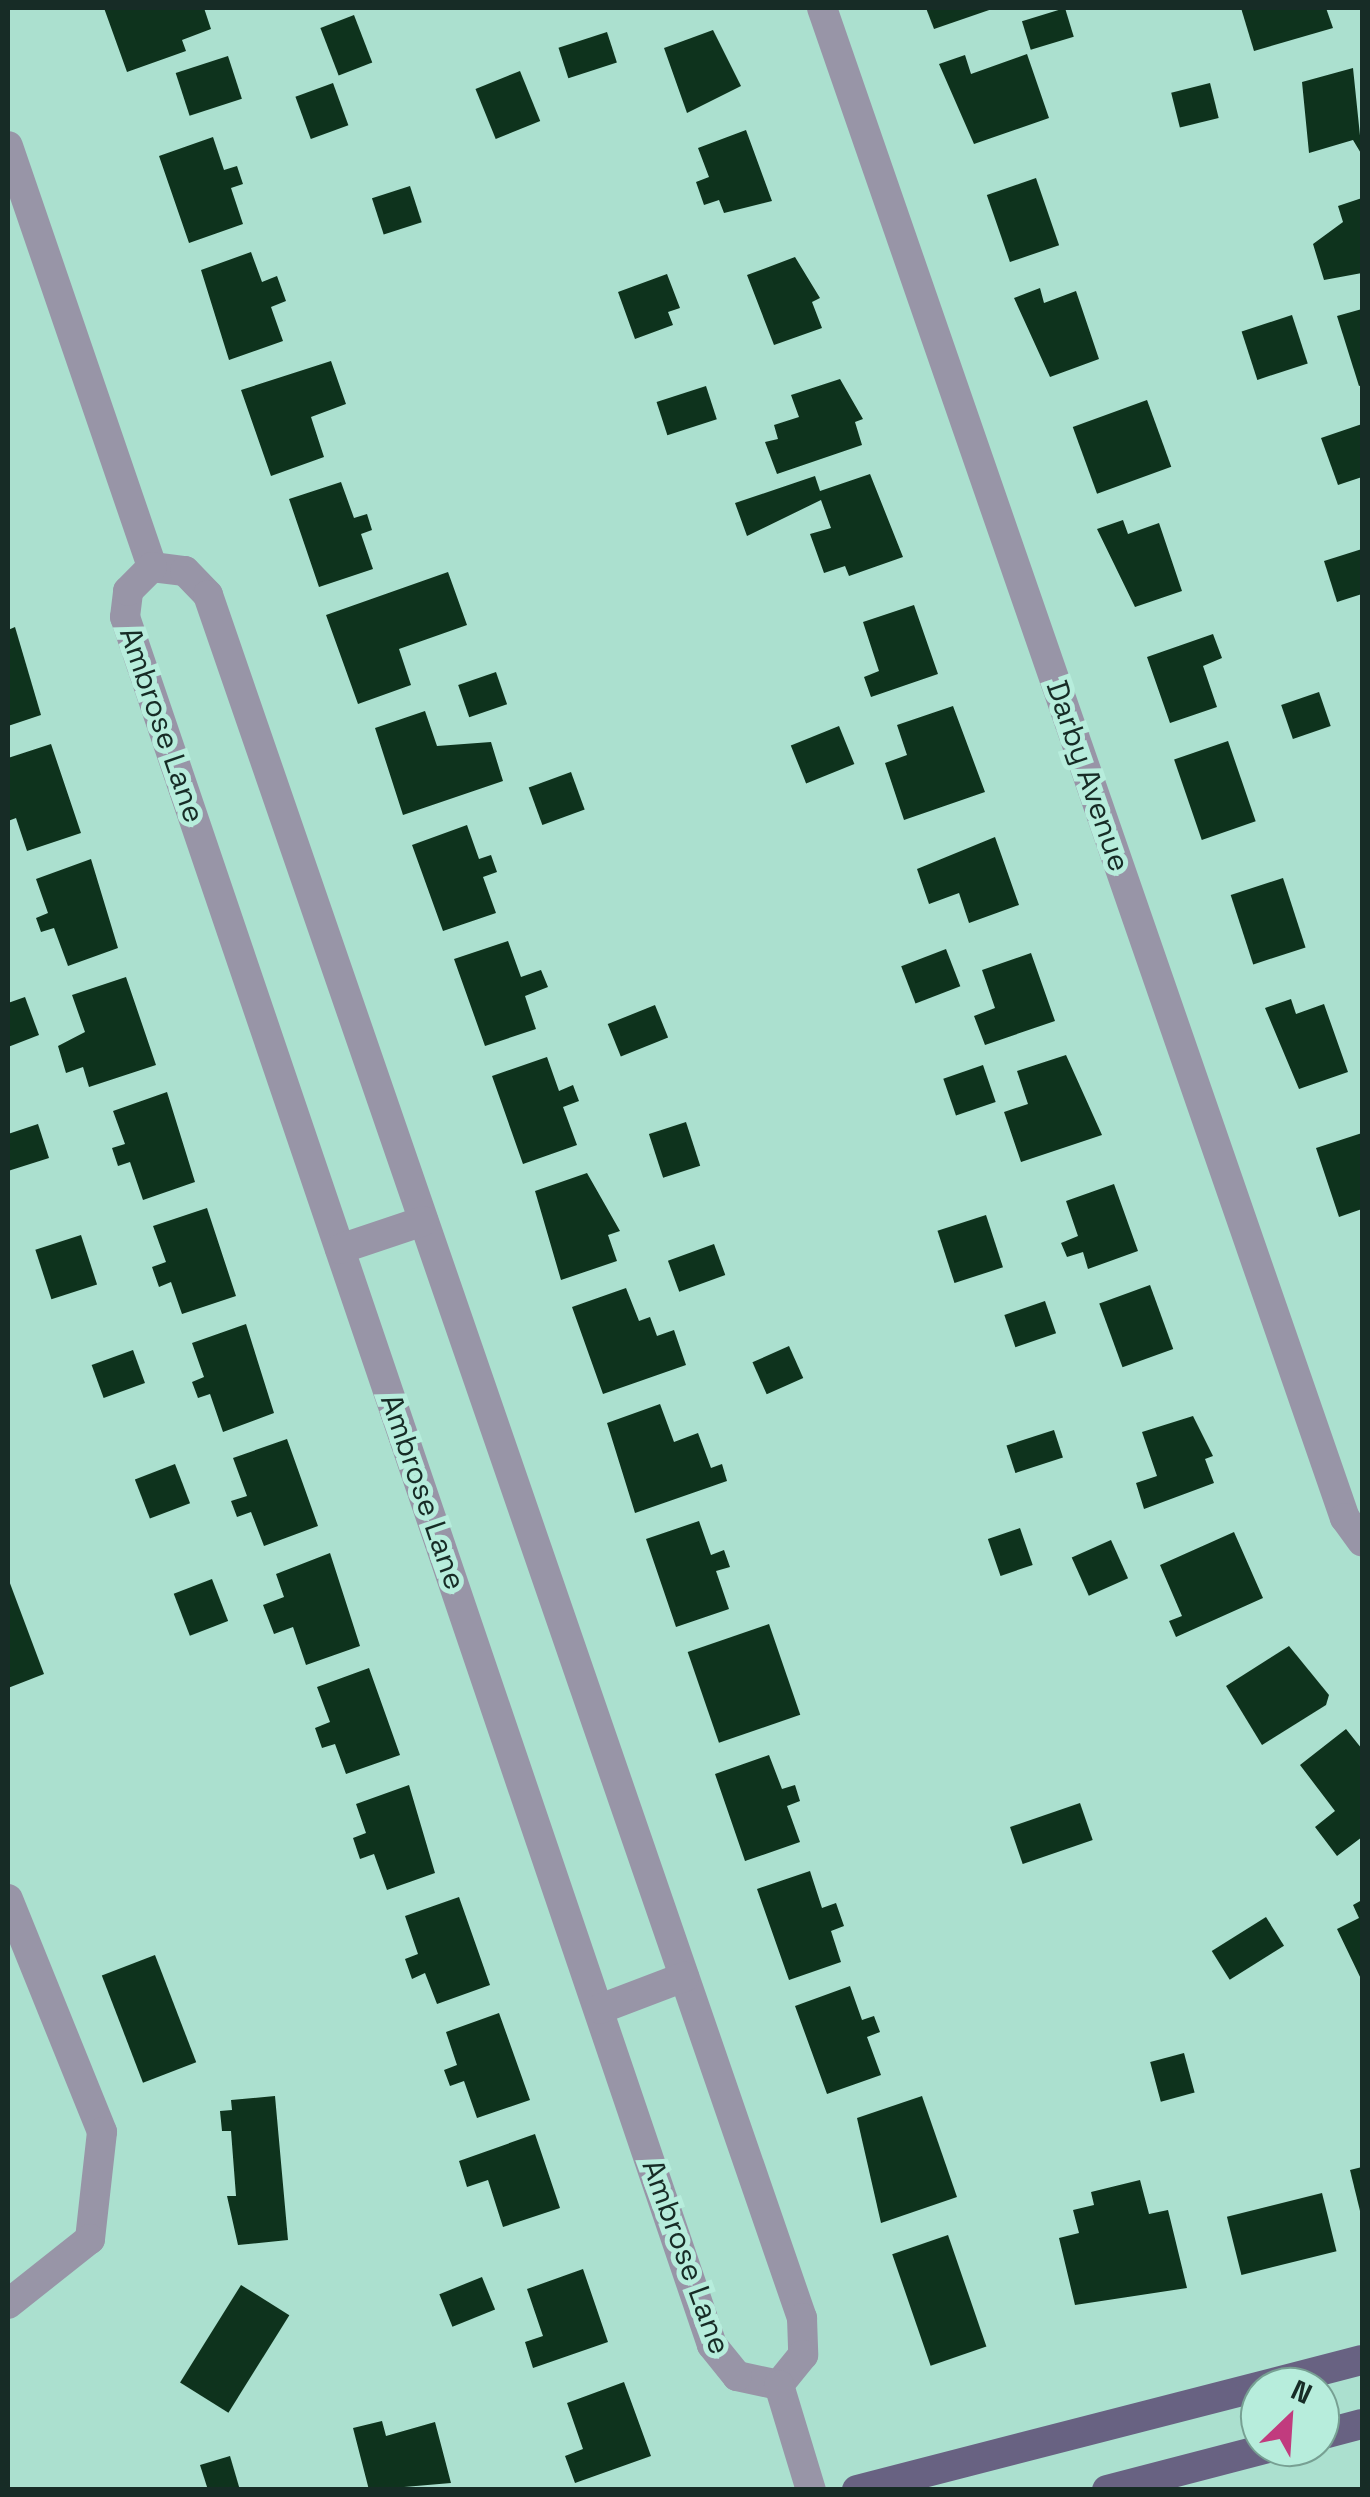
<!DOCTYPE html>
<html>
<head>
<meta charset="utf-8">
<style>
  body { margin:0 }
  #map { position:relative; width:1370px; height:2497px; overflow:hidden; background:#abe0cf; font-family:"Space Grotesk",sans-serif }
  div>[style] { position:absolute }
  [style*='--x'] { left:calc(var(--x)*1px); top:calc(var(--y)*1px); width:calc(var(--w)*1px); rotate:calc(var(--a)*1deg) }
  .building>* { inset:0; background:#0e331d; transform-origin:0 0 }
  .minor>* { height:30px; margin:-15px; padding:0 15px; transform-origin:15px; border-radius:15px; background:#9895a7 }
  .major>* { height:30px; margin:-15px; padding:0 15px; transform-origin:15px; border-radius:15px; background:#686282 }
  span { translate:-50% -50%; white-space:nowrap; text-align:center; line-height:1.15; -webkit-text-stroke:10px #b7eddc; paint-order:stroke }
  .street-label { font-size:30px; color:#172c26 }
  .frame { position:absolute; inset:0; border:10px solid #172c26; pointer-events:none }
  .north { position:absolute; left:1240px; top:2367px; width:100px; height:100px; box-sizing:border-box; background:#b7eddc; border:2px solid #77a093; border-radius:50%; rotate:25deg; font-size:28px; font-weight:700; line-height:40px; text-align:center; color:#172c26 }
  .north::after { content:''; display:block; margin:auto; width:35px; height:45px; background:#c13b7e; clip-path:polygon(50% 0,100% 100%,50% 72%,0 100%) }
</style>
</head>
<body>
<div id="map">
  <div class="building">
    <div style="clip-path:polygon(104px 8px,204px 8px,211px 29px,182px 40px,186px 51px,127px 72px)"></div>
    <div style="clip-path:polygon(926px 8px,995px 8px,934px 29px)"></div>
    <div style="left:1065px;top:8px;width:30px;height:45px;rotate:73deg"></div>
    <div style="clip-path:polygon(1241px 8px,1326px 8px,1333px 28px,1254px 51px)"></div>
    <div style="left:354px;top:15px;width:51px;height:36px;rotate:69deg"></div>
    <div style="clip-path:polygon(713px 30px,741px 86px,687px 113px,664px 48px)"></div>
    <div style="left:607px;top:32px;width:32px;height:51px;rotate:72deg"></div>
    <div style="clip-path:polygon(1027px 54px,1049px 118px,974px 144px,939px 64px,965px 55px,971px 74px)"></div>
    <div style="left:228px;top:56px;width:45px;height:55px;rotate:72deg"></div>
    <div style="clip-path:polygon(1353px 68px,1362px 155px,1353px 140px,1309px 153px,1302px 82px)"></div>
    <div style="left:520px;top:71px;width:54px;height:48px;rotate:68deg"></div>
    <div style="left:333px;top:83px;width:45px;height:40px;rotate:70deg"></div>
    <div style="left:1210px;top:83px;width:36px;height:40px;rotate:76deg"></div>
    <div style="clip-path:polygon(746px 130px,772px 201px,724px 213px,719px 200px,704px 205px,696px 182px,709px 177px,698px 148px)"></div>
    <div style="clip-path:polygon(213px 137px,224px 170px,237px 166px,243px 184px,231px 188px,243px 224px,189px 243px,159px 156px)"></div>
    <div style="left:1036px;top:178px;width:71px;height:52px;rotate:71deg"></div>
    <div style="left:410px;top:186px;width:38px;height:40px;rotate:72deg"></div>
    <div style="clip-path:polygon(1362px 198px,1362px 273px,1324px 280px,1313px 244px,1343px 222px,1338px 206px)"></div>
    <div style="clip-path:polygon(251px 252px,262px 282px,277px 276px,286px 301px,271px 307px,283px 341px,229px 360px,201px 270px)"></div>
    <div style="clip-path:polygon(795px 257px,820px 298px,812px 302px,822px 328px,774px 345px,747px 275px)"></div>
    <div style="clip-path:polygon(667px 274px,680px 308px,668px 312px,673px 325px,635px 339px,618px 292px)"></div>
    <div style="clip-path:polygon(1040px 288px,1044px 303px,1076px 291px,1099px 359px,1050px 377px,1014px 298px)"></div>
    <div style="clip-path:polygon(1362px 309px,1362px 385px,1359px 386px,1337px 316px)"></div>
    <div style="left:1292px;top:315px;width:51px;height:53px;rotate:72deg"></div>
    <div style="clip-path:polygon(331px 361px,346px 404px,311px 417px,324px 457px,271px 476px,241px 390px)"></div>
    <div style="clip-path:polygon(840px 379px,863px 419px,855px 422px,862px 445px,777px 474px,765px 442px,778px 439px,774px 425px,799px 417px,791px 395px)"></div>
    <div style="left:706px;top:386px;width:35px;height:52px;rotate:72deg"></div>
    <div style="left:1147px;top:400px;width:71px;height:79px;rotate:70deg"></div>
    <div style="clip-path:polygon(1362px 424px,1362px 477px,1338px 485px,1321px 438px)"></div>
    <div style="clip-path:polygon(870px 474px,903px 557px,849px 576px,845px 566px,824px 573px,810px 534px,831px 528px,821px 500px,747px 536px,735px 503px,815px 476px,820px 491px)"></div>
    <div style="clip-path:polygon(341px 482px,354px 518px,367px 514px,372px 530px,361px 534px,373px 569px,319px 587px,289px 499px)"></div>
    <div style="clip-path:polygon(1123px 520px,1128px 534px,1159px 523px,1182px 591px,1135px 607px,1097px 529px)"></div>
    <div style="clip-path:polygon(1362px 549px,1362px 594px,1337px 602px,1324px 561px)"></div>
    <div style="clip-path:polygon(448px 572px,467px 625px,399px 649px,411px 685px,358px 704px,326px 615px)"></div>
    <div style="clip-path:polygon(914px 605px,938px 674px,871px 697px,864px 677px,879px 671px,863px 622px)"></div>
    <div style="clip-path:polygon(15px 627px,41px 715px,8px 726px,8px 630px)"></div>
    <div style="clip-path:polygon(1213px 634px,1222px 658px,1203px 666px,1217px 707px,1170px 723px,1147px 657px)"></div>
    <div style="left:496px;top:672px;width:34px;height:40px;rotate:71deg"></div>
    <div style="left:1319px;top:692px;width:36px;height:40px;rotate:71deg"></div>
    <div style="clip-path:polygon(953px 706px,985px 792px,904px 820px,885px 763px,907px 755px,897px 725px)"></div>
    <div style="clip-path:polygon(425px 711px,437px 746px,491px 742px,503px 781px,403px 815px,375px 728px)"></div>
    <div style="left:839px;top:726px;width:41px;height:52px;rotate:68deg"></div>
    <div style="left:1228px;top:741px;width:85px;height:57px;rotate:71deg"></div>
    <div style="clip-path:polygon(51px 744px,81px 833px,27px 851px,16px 818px,8px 821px,8px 758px)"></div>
    <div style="left:571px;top:772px;width:40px;height:45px;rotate:70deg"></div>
    <div style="clip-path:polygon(467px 825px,479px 859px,491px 855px,497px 872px,483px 877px,496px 913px,443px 931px,412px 845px)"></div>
    <div style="clip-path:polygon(995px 837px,1019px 905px,969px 923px,959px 893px,929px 904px,917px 869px)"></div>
    <div style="clip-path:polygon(91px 859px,118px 948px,68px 966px,54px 928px,41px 932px,36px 918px,48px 913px,36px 879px)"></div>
    <div style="left:1283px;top:878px;width:73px;height:55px;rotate:72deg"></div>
    <div style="clip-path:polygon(508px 941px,521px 977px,541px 970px,548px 987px,525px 996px,536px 1029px,485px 1046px,454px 959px)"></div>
    <div style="left:946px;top:949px;width:40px;height:48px;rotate:69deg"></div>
    <div style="clip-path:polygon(1031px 953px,1055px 1021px,985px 1045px,974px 1016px,995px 1008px,982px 970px)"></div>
    <div style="clip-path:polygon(126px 977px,156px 1065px,89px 1087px,83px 1067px,66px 1073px,58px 1046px,85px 1032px,72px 995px)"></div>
    <div style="clip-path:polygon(25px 997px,39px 1035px,8px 1047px,8px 1003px)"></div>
    <div style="clip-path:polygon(1291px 999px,1296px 1014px,1324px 1004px,1348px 1072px,1299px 1089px,1265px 1008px)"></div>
    <div style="left:655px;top:1005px;width:35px;height:51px;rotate:68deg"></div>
    <div style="clip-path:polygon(1066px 1055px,1102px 1135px,1021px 1162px,1004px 1112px,1028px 1104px,1017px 1071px)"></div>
    <div style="clip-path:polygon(547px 1057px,559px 1091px,573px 1085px,579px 1101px,563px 1107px,577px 1145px,523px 1164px,492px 1076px)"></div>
    <div style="left:983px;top:1065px;width:39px;height:42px;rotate:71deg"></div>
    <div style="clip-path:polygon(167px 1092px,195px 1182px,143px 1200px,130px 1162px,118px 1166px,112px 1148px,125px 1144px,113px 1111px)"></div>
    <div style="left:686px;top:1122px;width:46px;height:39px;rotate:72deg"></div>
    <div style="clip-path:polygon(38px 1124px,49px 1158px,8px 1171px,8px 1134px)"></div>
    <div style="clip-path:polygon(1362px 1133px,1362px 1209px,1339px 1217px,1316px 1148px)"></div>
    <div style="clip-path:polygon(587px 1173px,620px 1231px,608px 1235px,617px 1261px,561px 1280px,535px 1191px)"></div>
    <div style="clip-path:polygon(1114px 1184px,1138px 1251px,1088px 1269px,1083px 1252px,1067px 1257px,1061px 1243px,1078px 1236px,1066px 1201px)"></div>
    <div style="clip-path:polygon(207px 1208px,236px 1296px,182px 1314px,171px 1282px,159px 1287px,152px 1267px,166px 1262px,153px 1226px)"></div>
    <div style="left:986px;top:1215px;width:55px;height:51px;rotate:72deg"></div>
    <div style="left:81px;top:1235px;width:52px;height:48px;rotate:72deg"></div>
    <div style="left:714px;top:1244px;width:33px;height:49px;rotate:70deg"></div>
    <div style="left:1150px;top:1285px;width:68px;height:54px;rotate:70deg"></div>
    <div style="clip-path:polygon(626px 1288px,639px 1321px,650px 1317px,657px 1336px,674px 1330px,686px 1365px,603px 1394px,572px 1307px)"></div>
    <div style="left:1045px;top:1301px;width:34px;height:43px;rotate:71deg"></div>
    <div style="clip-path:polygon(246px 1324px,274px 1413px,223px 1432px,210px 1394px,198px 1398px,192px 1382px,204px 1377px,192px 1343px)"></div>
    <div style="left:789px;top:1346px;width:35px;height:40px;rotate:66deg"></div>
    <div style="left:133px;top:1350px;width:35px;height:44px;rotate:70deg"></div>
    <div style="clip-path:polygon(660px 1404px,674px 1442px,698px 1433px,711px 1468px,722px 1464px,727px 1481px,635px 1513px,607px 1423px)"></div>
    <div style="clip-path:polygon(1193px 1416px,1213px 1456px,1205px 1459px,1214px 1483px,1144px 1509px,1136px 1483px,1157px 1476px,1142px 1432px)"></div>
    <div style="left:1054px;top:1430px;width:29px;height:50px;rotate:72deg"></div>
    <div style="clip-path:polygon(287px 1439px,318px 1526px,264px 1546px,251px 1512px,237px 1517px,231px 1501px,247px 1496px,233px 1458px)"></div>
    <div style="left:175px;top:1464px;width:42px;height:43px;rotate:69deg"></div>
    <div style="clip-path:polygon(699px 1521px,711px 1555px,724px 1550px,730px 1567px,716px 1571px,729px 1609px,676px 1627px,646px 1539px)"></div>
    <div style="left:1020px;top:1528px;width:39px;height:34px;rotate:71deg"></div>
    <div style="clip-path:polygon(1234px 1532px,1263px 1598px,1176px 1637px,1169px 1621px,1182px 1616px,1160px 1565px)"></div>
    <div style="left:1111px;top:1540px;width:42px;height:43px;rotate:66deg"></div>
    <div style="clip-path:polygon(330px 1553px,360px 1646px,306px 1665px,293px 1627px,274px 1634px,263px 1605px,284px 1597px,276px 1574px)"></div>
    <div style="clip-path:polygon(8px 1578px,44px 1674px,8px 1688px)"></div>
    <div style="left:212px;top:1579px;width:45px;height:41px;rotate:69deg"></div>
    <div style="left:769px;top:1624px;width:96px;height:86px;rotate:71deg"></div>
    <div style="clip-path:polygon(1289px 1646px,1329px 1695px,1326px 1705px,1262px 1745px,1226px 1686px)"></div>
    <div style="clip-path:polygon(369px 1668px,400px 1755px,346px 1774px,335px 1744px,322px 1748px,315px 1728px,330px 1722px,317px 1687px)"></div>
    <div style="clip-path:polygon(1346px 1729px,1362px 1749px,1362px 1837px,1337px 1856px,1315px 1827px,1335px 1811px,1300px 1765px)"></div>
    <div style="clip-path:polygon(769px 1755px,782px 1789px,795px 1785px,800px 1801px,787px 1806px,800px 1842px,745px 1861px,715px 1774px)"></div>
    <div style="clip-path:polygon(409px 1785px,435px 1873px,387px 1890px,374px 1854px,360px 1859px,353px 1838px,366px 1833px,356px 1804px)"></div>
    <div style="left:1080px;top:1803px;width:39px;height:74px;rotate:71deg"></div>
    <div style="clip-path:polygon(810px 1871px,822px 1908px,836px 1903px,844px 1926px,831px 1931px,841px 1962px,789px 1980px,757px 1889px)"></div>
    <div style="clip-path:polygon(459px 1897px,490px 1985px,437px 2004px,425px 1973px,412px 1979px,405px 1959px,418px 1954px,405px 1916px)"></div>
    <div style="clip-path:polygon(1362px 1900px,1362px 1981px,1337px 1929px,1359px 1918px,1353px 1905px)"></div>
    <div style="left:1266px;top:1917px;width:34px;height:64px;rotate:58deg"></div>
    <div style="left:155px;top:1955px;width:115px;height:57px;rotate:69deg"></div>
    <div style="clip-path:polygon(850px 1986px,862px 2020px,874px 2016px,880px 2032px,867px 2037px,881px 2075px,827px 2094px,795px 2006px)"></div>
    <div style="clip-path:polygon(499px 2013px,530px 2100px,477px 2118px,464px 2081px,450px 2086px,444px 2070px,457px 2065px,446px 2032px)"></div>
    <div style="left:1184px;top:2053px;width:41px;height:35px;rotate:75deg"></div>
    <div style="clip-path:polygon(275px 2096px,288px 2240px,238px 2245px,227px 2196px,236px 2196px,231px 2131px,222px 2131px,220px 2111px,232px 2110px,231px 2100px)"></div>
    <div style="clip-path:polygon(922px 2096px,957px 2197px,881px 2223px,857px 2118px)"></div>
    <div style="clip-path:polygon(535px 2134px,560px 2208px,503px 2227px,488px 2180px,467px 2187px,459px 2161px)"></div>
    <div style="clip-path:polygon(1362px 2167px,1362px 2215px,1361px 2215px,1350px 2170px)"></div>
    <div style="clip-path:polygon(1140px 2180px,1149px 2214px,1168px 2210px,1187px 2288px,1075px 2305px,1059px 2238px,1079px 2233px,1073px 2210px,1094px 2205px,1091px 2192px)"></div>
    <div style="left:1322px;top:2193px;width:60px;height:98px;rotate:76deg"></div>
    <div style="left:948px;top:2235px;width:118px;height:59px;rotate:71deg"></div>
    <div style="clip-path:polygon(583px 2269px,608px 2342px,533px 2368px,525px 2342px,543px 2336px,527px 2289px)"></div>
    <div style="left:482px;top:2277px;width:35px;height:46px;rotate:68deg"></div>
    <div style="left:241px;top:2285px;width:57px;height:115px;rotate:32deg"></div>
    <div style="clip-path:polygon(624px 2382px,651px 2456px,575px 2483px,565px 2456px,583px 2449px,567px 2403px)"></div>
    <div style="clip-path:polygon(382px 2421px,386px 2436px,435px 2422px,451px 2483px,369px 2490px,353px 2428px)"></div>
    <div style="clip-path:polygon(230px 2456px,240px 2490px,208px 2490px,200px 2465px)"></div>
  </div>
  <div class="minor">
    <div style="--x:822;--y:8;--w:1598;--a:70.9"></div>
    <div style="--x:1345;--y:1518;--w:29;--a:54"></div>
    <div style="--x:8;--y:146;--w:445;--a:71.1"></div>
    <div style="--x:152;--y:567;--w:33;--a:7"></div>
    <div style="--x:185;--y:571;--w:33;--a:46"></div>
    <div style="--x:208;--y:595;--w:1823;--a:70.98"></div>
    <div style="--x:802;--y:2318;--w:37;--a:88"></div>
    <div style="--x:803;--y:2355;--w:38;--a:129"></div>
    <div style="--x:779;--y:2385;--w:43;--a:-167.9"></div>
    <div style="--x:737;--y:2376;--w:40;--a:-129"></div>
    <div style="--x:712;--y:2345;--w:1825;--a:-108.76"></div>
    <div style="--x:125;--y:617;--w:26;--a:-83"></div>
    <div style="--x:128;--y:591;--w:34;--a:-45"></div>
    <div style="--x:340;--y:1249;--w:88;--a:-18.6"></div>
    <div style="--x:8;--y:1899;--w:251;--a:68"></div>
    <div style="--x:102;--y:2132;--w:108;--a:96.4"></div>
    <div style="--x:90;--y:2239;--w:105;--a:141.6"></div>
    <div style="--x:600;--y:2009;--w:90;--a:-20.9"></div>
    <div style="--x:779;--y:2385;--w:110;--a:73.1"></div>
  </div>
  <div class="major">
    <div style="--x:1320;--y:2435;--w:43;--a:-14.7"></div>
    <div style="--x:857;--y:2490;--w:521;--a:-14.44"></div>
    <div style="--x:1107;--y:2490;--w:171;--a:-14.6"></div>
  </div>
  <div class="street-label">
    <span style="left:162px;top:725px;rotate:71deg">Ambrose Lane</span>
    <span style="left:1088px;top:776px;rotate:71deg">Darby Avenue</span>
    <span style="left:423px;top:1492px;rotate:71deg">Ambrose Lane</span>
    <span style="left:686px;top:2257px;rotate:70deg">Ambrose Lane</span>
  </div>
  <div class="frame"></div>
  <div class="north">N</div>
</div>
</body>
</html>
